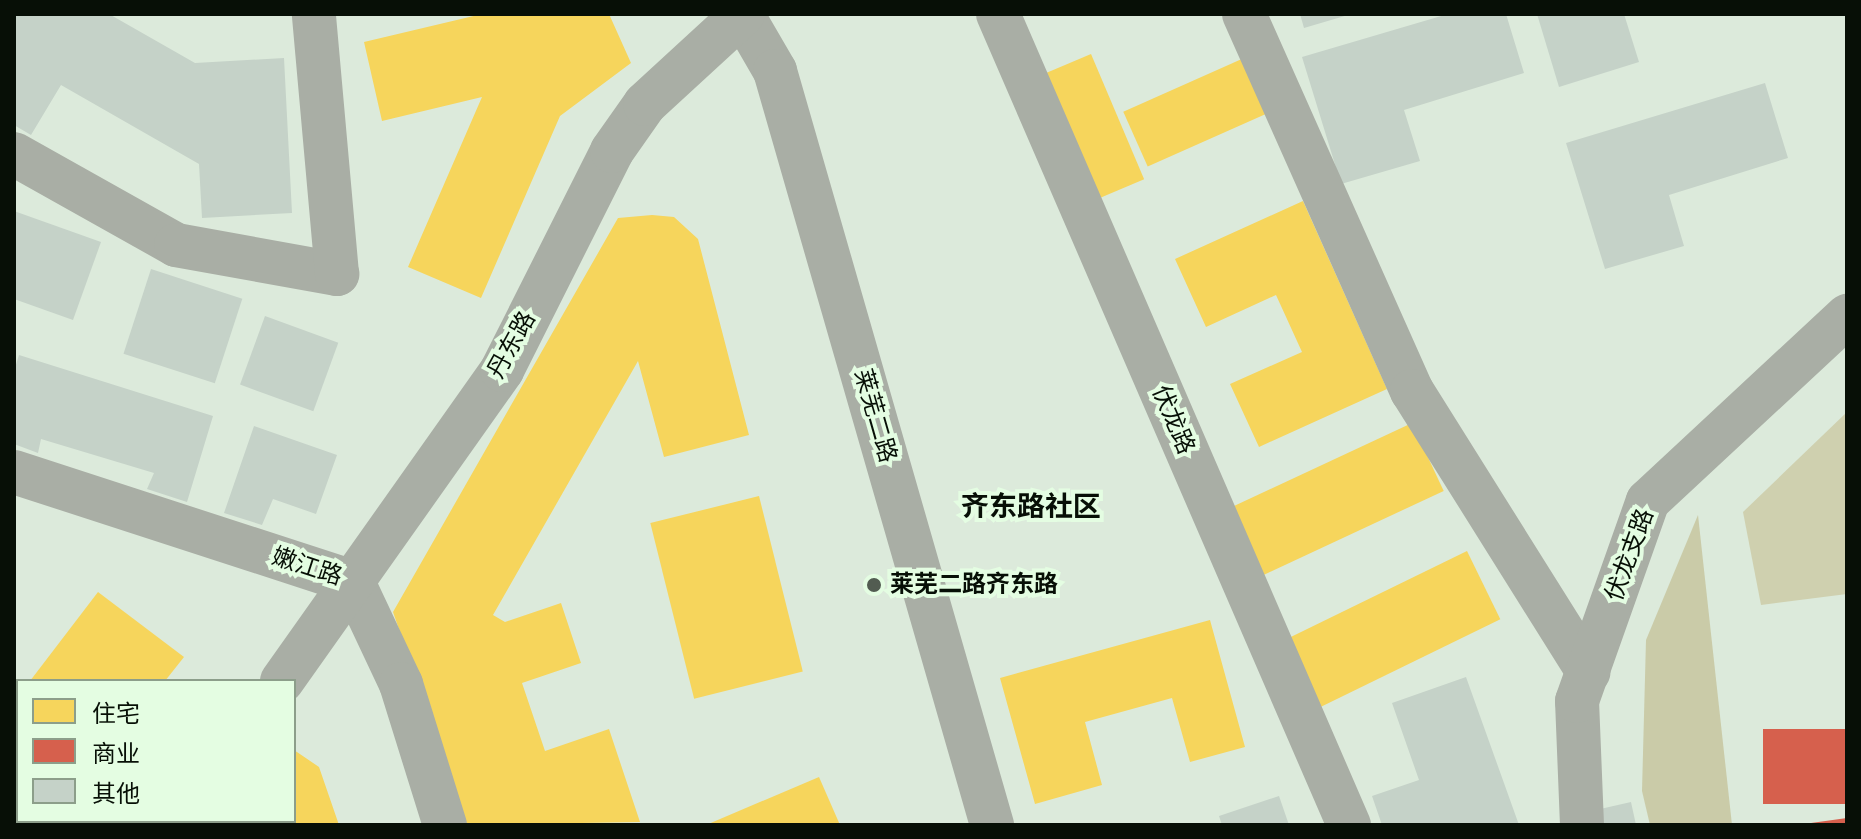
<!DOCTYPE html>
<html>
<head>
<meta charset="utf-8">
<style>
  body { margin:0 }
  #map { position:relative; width:1861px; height:839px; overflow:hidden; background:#dceadb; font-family:Rubik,"Noto Sans SC",sans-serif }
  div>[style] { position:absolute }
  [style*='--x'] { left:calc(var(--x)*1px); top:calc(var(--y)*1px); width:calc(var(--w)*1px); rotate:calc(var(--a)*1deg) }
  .green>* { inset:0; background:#cfd0af }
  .forest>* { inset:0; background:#cacba8 }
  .homes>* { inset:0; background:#f6d55c; transform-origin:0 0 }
  .shops>* { inset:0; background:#d6604d; transform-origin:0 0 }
  .building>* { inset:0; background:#c5d2c8; transform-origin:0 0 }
  .street>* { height:44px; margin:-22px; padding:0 22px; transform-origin:22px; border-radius:22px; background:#a9aea5 }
  .dots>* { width:22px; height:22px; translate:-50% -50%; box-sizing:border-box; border:4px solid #e4fde2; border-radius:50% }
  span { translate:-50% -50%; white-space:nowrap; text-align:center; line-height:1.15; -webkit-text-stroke:8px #e4fde2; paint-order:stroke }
  .street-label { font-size:24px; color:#070f06 }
  .poi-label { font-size:24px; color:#070f06; font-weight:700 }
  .left { translate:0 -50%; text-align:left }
  .quarter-label { font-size:28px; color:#070f06; font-weight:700 }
  .frame { position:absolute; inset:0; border:16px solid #070f06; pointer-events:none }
  .legend { position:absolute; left:16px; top:679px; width:280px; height:144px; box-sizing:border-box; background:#e4fde2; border:2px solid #8c9e8a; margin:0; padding:10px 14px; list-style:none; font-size:24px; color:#070f06 }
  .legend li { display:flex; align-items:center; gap:16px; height:40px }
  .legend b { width:40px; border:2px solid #8c9e8a }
</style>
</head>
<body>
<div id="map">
  <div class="green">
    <div style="clip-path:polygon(1847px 412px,1847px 594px,1761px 605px,1743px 512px)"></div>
  </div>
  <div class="forest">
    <div style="clip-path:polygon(1698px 515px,1732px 825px,1650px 825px,1642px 791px,1646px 640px)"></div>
  </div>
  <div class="homes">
    <div style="clip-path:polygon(482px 14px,609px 14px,631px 63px,560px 116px,481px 298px,408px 267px,482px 97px,382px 121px,364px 42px)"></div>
    <div style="left:1091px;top:54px;width:136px;height:61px;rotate:67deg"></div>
    <div style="left:1253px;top:54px;width:60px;height:142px;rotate:66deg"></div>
    <div style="clip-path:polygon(1303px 201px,1387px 389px,1259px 447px,1230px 384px,1302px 352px,1276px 295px,1206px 327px,1175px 259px)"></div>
    <div style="clip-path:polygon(652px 215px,674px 217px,698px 239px,749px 435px,664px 457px,638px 361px,493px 615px,505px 622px,561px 603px,581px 663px,522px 683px,545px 751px,609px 729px,640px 822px,467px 825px,393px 612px,618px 218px)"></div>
    <div style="left:1412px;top:423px;width:75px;height:208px;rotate:65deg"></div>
    <div style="left:759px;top:496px;width:181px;height:112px;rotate:76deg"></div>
    <div style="left:1467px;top:551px;width:76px;height:208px;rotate:64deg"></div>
    <div style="clip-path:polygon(98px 592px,184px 657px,165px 681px,30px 681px)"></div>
    <div style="clip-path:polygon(1210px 620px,1245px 747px,1190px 762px,1172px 698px,1085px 722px,1102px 785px,1035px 804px,1000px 678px)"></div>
    <div style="clip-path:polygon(18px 697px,18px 821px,59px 821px,56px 825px,14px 825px,14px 702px)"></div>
    <div style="clip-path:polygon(294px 750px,319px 767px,339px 825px,219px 825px,222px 821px,294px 821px)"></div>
    <div style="clip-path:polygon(819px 777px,840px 825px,706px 825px)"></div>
  </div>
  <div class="shops">
    <div style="left:1847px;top:729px;width:75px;height:84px;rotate:90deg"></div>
    <div style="clip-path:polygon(1847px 818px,1847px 825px,1811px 825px,1811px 823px)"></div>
  </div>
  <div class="building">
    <div style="clip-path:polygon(14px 14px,109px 14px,195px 63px,284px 58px,292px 213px,202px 218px,199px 164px,61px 85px,31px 135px,14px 125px)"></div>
    <div style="clip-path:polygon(1300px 14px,1348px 14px,1348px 15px,1304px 28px)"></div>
    <div style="clip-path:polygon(1448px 14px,1506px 14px,1524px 73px,1404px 110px,1420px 161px,1341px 184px,1302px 57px)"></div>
    <div style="clip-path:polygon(1537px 14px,1624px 14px,1639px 62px,1559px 87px)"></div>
    <div style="clip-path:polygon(1765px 83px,1788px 158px,1669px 195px,1684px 246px,1605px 269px,1566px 143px)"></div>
    <div style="clip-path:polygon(14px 211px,101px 242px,73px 320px,14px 299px)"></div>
    <div style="left:151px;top:269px;width:96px;height:89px;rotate:18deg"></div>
    <div style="left:265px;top:316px;width:78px;height:73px;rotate:20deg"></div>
    <div style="clip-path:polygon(19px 355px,213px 416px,187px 502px,147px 489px,154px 473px,41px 439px,38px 453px,14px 444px,14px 371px)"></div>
    <div style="clip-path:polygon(254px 426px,337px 455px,316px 514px,273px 499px,262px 525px,224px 513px)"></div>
    <div style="clip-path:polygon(1466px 677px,1519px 825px,1382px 825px,1372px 796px,1419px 780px,1392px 703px)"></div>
    <div style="clip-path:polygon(1279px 796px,1289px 825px,1222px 825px,1219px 816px)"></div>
    <div style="clip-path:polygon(1631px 802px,1636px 825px,1590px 825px,1587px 812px)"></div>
  </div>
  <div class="street">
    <div style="--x:742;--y:14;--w:66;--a:59.9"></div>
    <div style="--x:775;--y:71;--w:785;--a:73.94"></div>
    <div style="--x:998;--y:14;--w:884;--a:66.6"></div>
    <div style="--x:1244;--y:14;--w:413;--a:66"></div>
    <div style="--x:1412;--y:391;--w:332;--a:57.9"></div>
    <div style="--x:14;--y:154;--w:186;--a:29.3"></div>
    <div style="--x:176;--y:245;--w:164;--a:10.2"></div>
    <div style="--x:337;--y:274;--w:261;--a:-95.1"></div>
    <div style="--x:14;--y:472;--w:356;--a:18"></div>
    <div style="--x:353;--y:582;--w:113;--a:64.8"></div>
    <div style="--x:401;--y:684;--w:148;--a:72.7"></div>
    <div style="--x:282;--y:681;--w:381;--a:-54.7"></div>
    <div style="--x:502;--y:370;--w:245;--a:-63.3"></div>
    <div style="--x:612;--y:151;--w:57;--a:-54.9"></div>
    <div style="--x:645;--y:104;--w:133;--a:-42.6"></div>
    <div style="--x:179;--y:825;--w:5;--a:-53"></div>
    <div style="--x:1582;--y:825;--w:124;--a:-92.3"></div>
    <div style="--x:1577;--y:701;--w:212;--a:-70.5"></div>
    <div style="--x:1648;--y:501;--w:272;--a:-42.9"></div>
  </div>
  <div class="dots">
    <div style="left:874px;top:585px;background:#525c51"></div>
  </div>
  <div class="street-label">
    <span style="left:512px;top:345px;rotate:-61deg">丹东路</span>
    <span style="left:875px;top:416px;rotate:74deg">莱芜二路</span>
    <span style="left:1173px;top:420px;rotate:67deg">伏龙路</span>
    <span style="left:1630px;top:555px;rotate:-70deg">伏龙支路</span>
    <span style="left:307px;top:567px;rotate:18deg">嫩江路</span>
  </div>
  <div class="poi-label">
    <span class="left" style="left:890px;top:585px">莱芜二路齐东路</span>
  </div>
  <div class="quarter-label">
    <span style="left:1031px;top:507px">齐东路社区</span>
  </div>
  <div class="frame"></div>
  <ul class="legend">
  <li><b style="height:22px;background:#f6d55c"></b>住宅</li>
  <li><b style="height:22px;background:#d6604d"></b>商业</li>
  <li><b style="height:22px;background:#c5d2c8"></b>其他</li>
  </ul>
</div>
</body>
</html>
